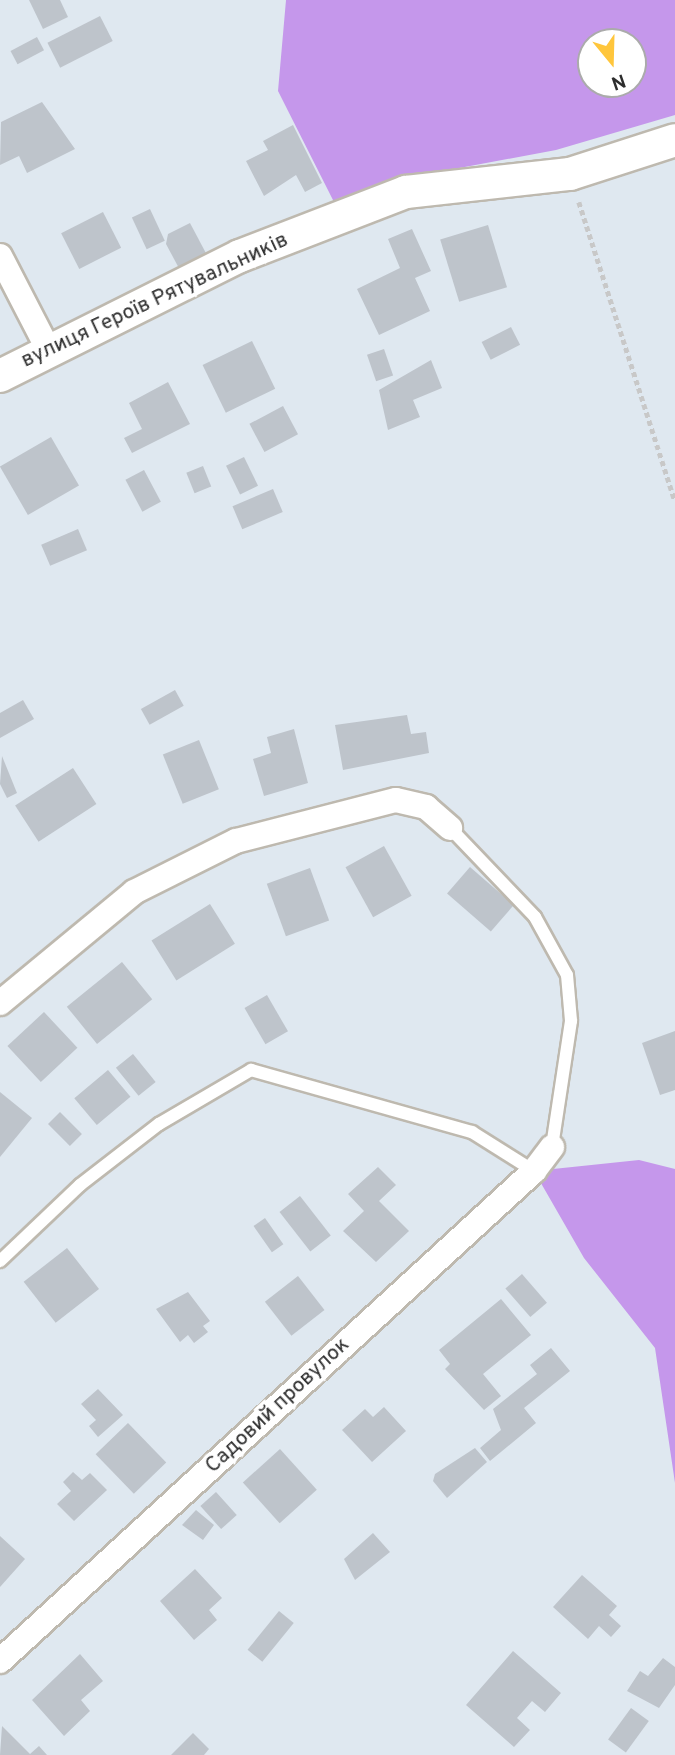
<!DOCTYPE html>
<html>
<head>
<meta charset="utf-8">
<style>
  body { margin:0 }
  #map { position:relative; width:675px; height:1755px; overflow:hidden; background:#dfe8f0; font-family:Overpass,sans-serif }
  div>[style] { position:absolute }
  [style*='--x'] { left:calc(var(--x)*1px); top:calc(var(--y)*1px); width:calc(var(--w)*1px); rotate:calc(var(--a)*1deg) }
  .green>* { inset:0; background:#c597eb }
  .building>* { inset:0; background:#bec4cb; transform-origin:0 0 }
  .path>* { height:4.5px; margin-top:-2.25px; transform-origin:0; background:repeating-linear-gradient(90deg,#c8c8c8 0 5px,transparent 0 8.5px) }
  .roads { filter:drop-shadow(2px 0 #beb9af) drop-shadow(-2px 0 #beb9af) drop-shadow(0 2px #beb9af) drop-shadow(0 -2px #beb9af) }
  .service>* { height:12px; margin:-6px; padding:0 6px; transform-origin:6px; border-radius:6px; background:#fff }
  .minor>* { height:24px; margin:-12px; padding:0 12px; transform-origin:12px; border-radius:12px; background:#fff }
  .tertiary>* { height:32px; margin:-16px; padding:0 16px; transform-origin:16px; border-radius:16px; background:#fff }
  span { translate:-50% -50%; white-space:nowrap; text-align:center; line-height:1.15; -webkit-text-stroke:7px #fff; paint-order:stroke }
  .street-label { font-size:21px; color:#2d2d2d }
  .north { position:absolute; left:577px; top:28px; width:70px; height:70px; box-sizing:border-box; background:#fff; border:2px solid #ababab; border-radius:50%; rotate:161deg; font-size:19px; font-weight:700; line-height:28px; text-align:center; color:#2d2d2d }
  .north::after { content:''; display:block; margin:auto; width:24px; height:32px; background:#ffc63c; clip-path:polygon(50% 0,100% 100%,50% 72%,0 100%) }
</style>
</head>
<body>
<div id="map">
  <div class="green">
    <div style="clip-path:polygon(evenodd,286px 0,675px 0,675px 115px,556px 150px,406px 178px,335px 204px,278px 91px,286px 0,591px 42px,633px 42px,633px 84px,591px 84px,591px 42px)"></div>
    <div style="clip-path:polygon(639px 1160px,675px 1169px,675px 1483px,655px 1348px,584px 1258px,534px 1171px)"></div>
  </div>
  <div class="building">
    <div style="clip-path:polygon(29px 0,60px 0,68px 17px,43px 29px)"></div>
    <div style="left:100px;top:16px;width:28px;height:59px;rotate:63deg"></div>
    <div style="left:37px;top:37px;width:15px;height:30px;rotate:62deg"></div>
    <div style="clip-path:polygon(42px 102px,75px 149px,27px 173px,19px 156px,0 165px,1px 122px)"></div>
    <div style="clip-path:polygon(293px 125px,322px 183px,305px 192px,296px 175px,264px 196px,246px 161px,268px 150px,263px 141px)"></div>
    <div style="left:150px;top:209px;width:35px;height:20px;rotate:65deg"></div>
    <div style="left:103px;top:212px;width:40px;height:47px;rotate:63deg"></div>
    <div style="clip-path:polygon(190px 223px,208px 257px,181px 272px,166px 244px,168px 234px)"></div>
    <div style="left:488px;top:225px;width:65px;height:50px;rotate:73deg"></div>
    <div style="clip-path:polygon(412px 229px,431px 271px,415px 278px,430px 311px,379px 335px,357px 289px,400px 268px,388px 239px)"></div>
    <div style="left:511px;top:327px;width:20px;height:33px;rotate:63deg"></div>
    <div style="left:252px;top:341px;width:53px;height:55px;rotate:64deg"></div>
    <div style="left:384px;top:349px;width:28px;height:18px;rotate:71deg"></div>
    <div style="clip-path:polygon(431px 360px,442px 388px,413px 400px,420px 417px,388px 430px,379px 390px)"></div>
    <div style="clip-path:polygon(168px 382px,190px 424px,132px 453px,124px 438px,142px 429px,129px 403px)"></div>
    <div style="left:283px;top:406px;width:32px;height:38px;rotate:62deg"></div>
    <div style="left:51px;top:437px;width:56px;height:59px;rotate:60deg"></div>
    <div style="left:244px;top:457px;width:32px;height:20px;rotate:64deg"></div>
    <div style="left:203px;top:466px;width:22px;height:18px;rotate:68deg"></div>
    <div style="left:144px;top:470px;width:36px;height:21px;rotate:62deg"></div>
    <div style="left:273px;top:489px;width:25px;height:44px;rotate:67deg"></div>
    <div style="left:78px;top:529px;width:23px;height:40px;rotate:67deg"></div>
    <div style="left:175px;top:690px;width:18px;height:39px;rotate:61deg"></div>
    <div style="clip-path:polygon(23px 700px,34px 719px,0 738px,0 713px)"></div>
    <div style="clip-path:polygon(407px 715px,411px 734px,426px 732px,429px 753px,343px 770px,335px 725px)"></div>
    <div style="clip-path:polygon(294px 729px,308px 783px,264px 796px,253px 759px,271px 753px,267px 737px)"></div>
    <div style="left:199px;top:740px;width:53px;height:39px;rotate:68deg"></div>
    <div style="clip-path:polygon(2px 756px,17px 793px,7px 798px,0 784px)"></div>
    <div style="left:73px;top:768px;width:43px;height:69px;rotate:57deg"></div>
    <div style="left:384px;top:846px;width:57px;height:44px;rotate:61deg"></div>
    <div style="left:470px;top:867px;width:58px;height:35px;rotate:41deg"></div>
    <div style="left:310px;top:868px;width:56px;height:46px;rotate:70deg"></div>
    <div style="left:210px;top:904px;width:47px;height:69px;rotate:58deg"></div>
    <div style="left:122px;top:962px;width:48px;height:71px;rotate:51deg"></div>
    <div style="left:267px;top:995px;width:42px;height:26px;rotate:60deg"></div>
    <div style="left:44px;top:1012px;width:49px;height:50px;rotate:47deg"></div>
    <div style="clip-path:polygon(675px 1031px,675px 1090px,660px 1095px,642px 1043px)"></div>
    <div style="left:133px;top:1054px;width:36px;height:22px;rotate:51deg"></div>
    <div style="left:108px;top:1070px;width:35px;height:44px;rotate:50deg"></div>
    <div style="clip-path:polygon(0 1092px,32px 1118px,0 1157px)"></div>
    <div style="left:60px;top:1112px;width:31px;height:17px;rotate:45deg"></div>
    <div style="clip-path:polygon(378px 1167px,396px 1185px,379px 1201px,409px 1231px,376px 1262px,343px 1231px,364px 1211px,348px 1194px)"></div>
    <div style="left:300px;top:1196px;width:50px;height:26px;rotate:52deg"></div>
    <div style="left:265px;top:1218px;width:32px;height:14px;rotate:55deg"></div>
    <div style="left:67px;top:1248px;width:52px;height:55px;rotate:52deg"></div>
    <div style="left:522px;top:1274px;width:38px;height:22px;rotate:49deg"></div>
    <div style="left:298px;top:1276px;width:43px;height:42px;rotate:52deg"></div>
    <div style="clip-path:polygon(188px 1292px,210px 1321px,203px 1326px,208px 1332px,194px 1343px,188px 1335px,180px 1342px,156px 1309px)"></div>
    <div style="clip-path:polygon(501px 1299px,531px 1335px,483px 1374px,501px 1396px,484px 1410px,445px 1369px,450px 1364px,439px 1350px)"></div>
    <div style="clip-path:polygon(551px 1348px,570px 1371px,524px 1408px,536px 1423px,490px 1461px,480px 1448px,501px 1430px,493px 1409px,537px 1374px,530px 1365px)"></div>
    <div style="clip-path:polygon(98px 1389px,123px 1415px,98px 1437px,89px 1426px,96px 1420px,81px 1404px)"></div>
    <div style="clip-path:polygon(384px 1407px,406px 1431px,372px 1462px,342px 1430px,365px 1409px,373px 1417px)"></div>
    <div style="left:128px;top:1423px;width:55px;height:45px;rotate:46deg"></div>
    <div style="clip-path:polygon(475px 1448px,487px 1462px,447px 1498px,433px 1481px,435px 1474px)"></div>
    <div style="left:280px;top:1449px;width:55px;height:50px;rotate:48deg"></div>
    <div style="clip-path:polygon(73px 1472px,82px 1480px,90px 1473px,107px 1490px,74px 1521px,57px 1504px,71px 1491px,63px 1482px)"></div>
    <div style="left:216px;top:1492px;width:31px;height:21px;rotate:48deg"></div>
    <div style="clip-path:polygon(196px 1510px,214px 1525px,203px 1540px,182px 1525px)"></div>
    <div style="clip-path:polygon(373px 1533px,390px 1552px,355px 1580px,344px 1559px)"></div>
    <div style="clip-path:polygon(0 1536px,25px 1559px,0 1587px)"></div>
    <div style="clip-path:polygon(195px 1569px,222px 1598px,209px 1610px,217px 1620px,194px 1640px,160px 1601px)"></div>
    <div style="clip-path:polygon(582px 1575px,617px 1606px,609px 1615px,621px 1626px,611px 1637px,599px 1626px,588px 1639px,553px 1607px)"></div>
    <div style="left:279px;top:1611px;width:19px;height:50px;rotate:39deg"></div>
    <div style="clip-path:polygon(513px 1651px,561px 1693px,545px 1712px,532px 1701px,517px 1718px,530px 1730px,514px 1747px,466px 1705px)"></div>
    <div style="clip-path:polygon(80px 1654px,103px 1681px,81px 1700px,90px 1711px,64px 1736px,32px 1700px)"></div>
    <div style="clip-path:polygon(663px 1658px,675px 1667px,675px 1685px,659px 1708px,627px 1691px,640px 1671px,648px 1676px)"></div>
    <div style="left:631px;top:1708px;width:22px;height:39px;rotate:36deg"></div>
    <div style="clip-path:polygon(2px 1726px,30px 1754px,39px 1746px,47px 1755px,0 1755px)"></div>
    <div style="clip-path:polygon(193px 1733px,209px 1749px,204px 1755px,171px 1755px)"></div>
  </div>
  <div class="path">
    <div style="--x:579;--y:202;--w:314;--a:72.2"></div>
  </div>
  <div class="roads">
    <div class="service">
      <div style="--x:450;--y:828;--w:123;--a:46.3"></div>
      <div style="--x:535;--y:917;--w:66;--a:61.1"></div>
      <div style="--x:567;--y:975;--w:46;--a:85"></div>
      <div style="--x:571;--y:1021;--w:127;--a:98.6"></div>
      <div style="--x:0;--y:1261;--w:110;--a:-43.5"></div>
      <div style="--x:80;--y:1185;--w:100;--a:-37.7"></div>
      <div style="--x:159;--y:1124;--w:107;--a:-30.4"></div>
      <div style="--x:251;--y:1070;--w:230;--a:15.7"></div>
      <div style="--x:472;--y:1132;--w:73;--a:32.2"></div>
    </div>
    <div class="minor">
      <div style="--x:0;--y:256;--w:105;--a:62.7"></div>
      <div style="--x:0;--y:1003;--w:174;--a:-39.6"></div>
      <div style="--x:134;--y:892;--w:114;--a:-26.6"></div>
      <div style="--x:236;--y:841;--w:165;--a:-14.4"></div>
      <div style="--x:396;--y:800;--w:31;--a:13"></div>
      <div style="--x:426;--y:807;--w:32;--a:41"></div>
      <div style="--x:0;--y:1661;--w:725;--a:-42.54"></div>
      <div style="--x:534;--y:1171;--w:30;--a:-53"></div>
    </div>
    <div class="tertiary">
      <div style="--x:0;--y:376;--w:268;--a:-26.6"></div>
      <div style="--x:240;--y:256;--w:178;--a:-21.1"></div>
      <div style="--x:406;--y:192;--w:165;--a:-6.3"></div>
      <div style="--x:570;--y:174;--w:110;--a:-17.9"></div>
    </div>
  </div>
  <div class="street-label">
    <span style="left:155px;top:301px;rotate:-25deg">вулиця Героїв Рятувальників</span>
    <span style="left:278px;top:1406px;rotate:-43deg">Садовий провулок</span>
  </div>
  <div class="north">N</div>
</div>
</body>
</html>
